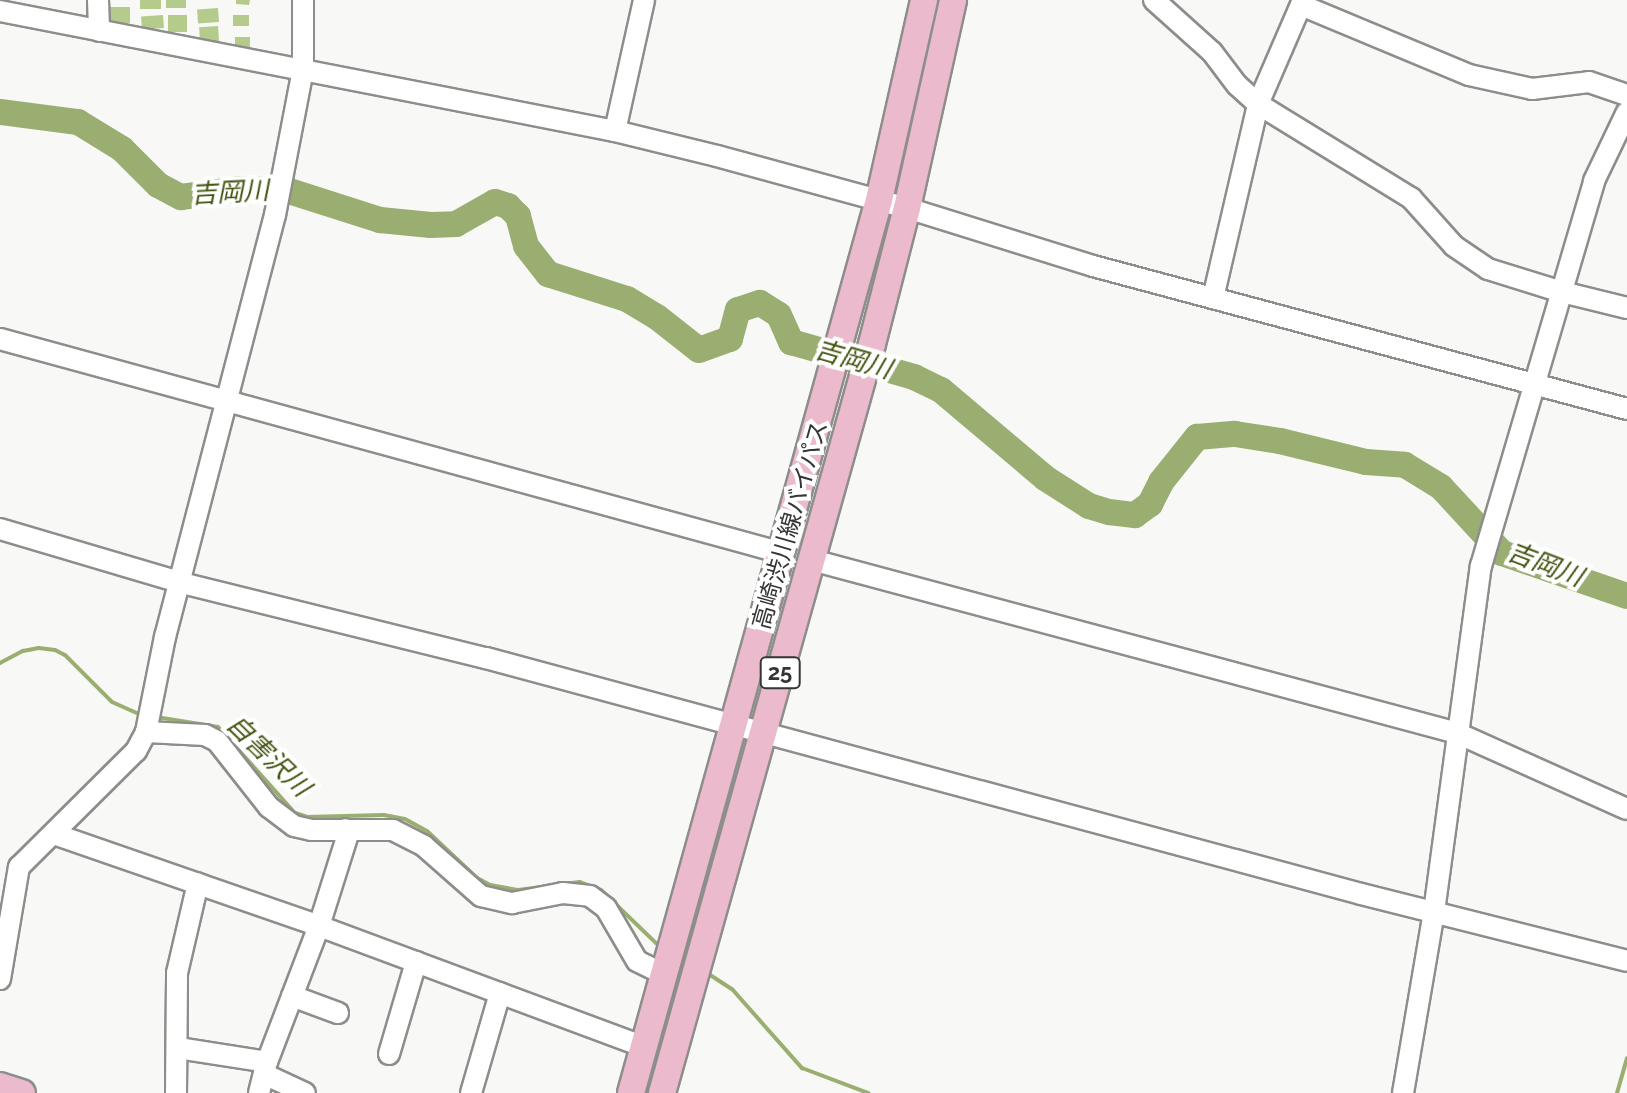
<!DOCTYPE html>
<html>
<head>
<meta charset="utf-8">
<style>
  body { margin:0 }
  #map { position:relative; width:1627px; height:1093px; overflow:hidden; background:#f8f9f6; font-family:Raleway,"Noto Sans JP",sans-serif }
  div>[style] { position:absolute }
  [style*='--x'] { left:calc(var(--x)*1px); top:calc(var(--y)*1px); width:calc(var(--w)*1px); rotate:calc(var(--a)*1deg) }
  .stream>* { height:4px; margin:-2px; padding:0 2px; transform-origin:2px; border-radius:2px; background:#99ae70 }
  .river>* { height:26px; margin:-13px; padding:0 13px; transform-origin:13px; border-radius:13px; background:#99ae70 }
  .building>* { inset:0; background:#b5cb8c; transform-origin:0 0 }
  .roads { filter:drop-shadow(2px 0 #8d8e8b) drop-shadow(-2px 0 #8d8e8b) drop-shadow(0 2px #8d8e8b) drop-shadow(0 -2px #8d8e8b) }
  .minor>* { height:20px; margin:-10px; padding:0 10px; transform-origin:10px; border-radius:10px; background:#fff }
  .major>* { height:26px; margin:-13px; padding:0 13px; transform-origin:13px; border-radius:13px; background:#ebbacc }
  span { translate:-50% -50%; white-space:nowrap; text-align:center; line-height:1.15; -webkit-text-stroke:8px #fff; paint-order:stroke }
  .shield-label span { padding:2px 6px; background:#fff; border:2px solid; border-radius:6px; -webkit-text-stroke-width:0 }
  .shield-label { font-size:22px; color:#343534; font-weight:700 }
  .street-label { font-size:24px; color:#343534 }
  .water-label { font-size:26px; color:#41530e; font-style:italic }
</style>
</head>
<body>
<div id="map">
  <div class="stream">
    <div style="--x:0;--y:663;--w:26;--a:-28"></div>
    <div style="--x:23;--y:651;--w:16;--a:-11"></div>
    <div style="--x:39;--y:648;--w:16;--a:7"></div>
    <div style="--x:55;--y:650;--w:11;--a:27"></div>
    <div style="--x:65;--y:655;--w:66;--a:45"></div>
    <div style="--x:112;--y:702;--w:35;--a:24"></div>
    <div style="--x:156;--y:717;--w:63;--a:9.2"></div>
    <div style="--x:218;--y:727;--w:115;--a:48.2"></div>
    <div style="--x:295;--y:813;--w:13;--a:18"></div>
    <div style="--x:307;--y:817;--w:77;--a:-1.5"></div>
    <div style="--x:384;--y:815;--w:21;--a:11"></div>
    <div style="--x:405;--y:819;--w:25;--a:29"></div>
    <div style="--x:427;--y:831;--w:69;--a:43.2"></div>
    <div style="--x:477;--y:878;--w:15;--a:28"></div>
    <div style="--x:490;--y:885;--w:28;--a:10"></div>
    <div style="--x:518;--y:890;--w:32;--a:-7"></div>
    <div style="--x:563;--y:884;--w:17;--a:-7"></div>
    <div style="--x:580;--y:882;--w:22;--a:21"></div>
    <div style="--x:601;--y:890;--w:83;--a:44"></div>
    <div style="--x:704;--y:971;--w:33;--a:33"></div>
    <div style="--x:732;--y:989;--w:106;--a:48.5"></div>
    <div style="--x:802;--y:1068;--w:71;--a:20.7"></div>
    <div style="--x:1617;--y:1093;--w:36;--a:-74"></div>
  </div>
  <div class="river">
    <div style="--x:0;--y:112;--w:79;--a:7.3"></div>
    <div style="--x:78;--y:122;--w:52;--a:31.5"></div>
    <div style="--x:122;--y:149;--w:51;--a:45"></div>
    <div style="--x:158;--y:185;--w:26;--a:28"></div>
    <div style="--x:181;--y:197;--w:60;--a:-7.7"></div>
    <div style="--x:240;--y:189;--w:46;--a:1.2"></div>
    <div style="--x:286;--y:190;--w:99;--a:17.7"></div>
    <div style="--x:380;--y:220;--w:51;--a:5.6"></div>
    <div style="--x:431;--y:225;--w:25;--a:-2"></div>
    <div style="--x:456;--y:224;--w:45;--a:-29.4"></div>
    <div style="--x:495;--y:202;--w:14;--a:17"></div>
    <div style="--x:508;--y:206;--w:14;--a:45"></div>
    <div style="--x:518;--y:216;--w:31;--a:75"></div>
    <div style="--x:526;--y:246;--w:36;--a:52"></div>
    <div style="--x:548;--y:274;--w:83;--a:17.6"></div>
    <div style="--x:627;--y:299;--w:35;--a:31"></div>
    <div style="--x:657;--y:317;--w:53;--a:38.2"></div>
    <div style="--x:699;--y:350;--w:33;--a:-20"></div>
    <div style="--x:730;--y:339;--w:30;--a:-75"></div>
    <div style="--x:738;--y:310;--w:23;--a:-18"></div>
    <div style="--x:760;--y:303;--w:22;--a:32"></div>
    <div style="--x:779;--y:315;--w:30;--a:66"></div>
    <div style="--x:791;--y:342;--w:128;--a:15.9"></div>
    <div style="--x:914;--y:377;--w:30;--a:26"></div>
    <div style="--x:941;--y:390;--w:136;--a:40.2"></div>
    <div style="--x:1045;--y:478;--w:52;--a:32.5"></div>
    <div style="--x:1089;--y:506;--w:21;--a:17"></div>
    <div style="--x:1109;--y:512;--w:26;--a:7"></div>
    <div style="--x:1135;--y:515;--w:19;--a:-36"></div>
    <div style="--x:1150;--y:504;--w:25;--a:-63"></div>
    <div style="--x:1161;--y:482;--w:58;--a:-51.3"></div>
    <div style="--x:1197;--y:437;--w:38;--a:-5"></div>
    <div style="--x:1235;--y:434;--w:46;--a:8.8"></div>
    <div style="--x:1280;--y:441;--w:89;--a:13.7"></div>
    <div style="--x:1366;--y:462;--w:39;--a:4"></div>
    <div style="--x:1405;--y:465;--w:42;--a:31.4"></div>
    <div style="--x:1441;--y:487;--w:90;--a:47.3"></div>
    <div style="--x:1502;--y:553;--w:132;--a:19"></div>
  </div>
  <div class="building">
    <div style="left:140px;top:0;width:21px;height:9px"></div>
    <div style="left:166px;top:0;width:20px;height:8px"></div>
    <div style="clip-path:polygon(236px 0,250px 0,249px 5px,236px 4px)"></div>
    <div style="left:109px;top:7px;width:21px;height:16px"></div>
    <div style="left:218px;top:8px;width:14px;height:21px;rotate:86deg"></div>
    <div style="left:163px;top:15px;width:13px;height:22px;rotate:86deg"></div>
    <div style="left:168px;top:15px;width:19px;height:17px"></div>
    <div style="left:233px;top:15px;width:16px;height:11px"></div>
    <div style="left:218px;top:26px;width:15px;height:19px;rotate:86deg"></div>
    <div style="left:235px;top:37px;width:15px;height:12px"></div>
  </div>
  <div class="roads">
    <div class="minor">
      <div style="--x:98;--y:0;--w:31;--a:88"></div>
      <div style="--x:1154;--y:0;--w:78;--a:41.9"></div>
      <div style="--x:1212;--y:52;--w:41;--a:52.9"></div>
      <div style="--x:1237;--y:85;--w:28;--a:42"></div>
      <div style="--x:1258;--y:104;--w:180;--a:31.6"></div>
      <div style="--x:1411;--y:198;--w:64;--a:48.1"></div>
      <div style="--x:1454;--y:246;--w:41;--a:34.1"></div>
      <div style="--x:1488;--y:269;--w:77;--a:17.3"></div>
      <div style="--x:1562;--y:292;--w:67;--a:13.8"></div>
      <div style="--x:1301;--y:5;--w:182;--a:22.6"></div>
      <div style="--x:1469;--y:75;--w:65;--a:12.5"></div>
      <div style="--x:1532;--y:89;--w:57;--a:-7"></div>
      <div style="--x:1589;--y:82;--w:40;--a:18.9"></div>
      <div style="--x:0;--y:11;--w:627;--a:11.04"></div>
      <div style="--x:615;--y:131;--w:105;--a:13.8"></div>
      <div style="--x:717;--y:156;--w:197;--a:15.3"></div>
      <div style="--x:907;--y:208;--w:195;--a:17.3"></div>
      <div style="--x:1093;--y:266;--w:553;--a:14.99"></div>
      <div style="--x:615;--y:131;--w:134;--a:-77.5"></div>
      <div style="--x:1213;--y:298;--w:199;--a:-76.9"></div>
      <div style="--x:1258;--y:104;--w:113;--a:-66.6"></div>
      <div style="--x:0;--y:339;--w:811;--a:15.3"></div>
      <div style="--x:0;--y:529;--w:190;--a:16.5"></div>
      <div style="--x:182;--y:583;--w:313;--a:13.9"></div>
      <div style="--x:486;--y:658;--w:906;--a:15.09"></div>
      <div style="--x:1361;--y:894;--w:274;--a:14.1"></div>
      <div style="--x:812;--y:560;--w:668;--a:15.01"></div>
      <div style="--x:1457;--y:733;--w:186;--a:24.1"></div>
      <div style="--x:146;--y:732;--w:59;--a:2.9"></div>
      <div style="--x:205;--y:735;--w:13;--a:27"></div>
      <div style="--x:217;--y:741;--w:84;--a:51.8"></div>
      <div style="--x:269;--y:807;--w:31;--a:37"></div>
      <div style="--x:294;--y:826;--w:17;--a:13"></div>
      <div style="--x:311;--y:830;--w:82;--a:0"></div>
      <div style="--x:393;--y:830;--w:35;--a:27"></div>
      <div style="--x:424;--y:846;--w:76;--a:41.3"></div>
      <div style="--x:481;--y:896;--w:32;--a:13"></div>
      <div style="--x:512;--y:903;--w:52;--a:-11.1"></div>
      <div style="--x:563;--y:893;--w:27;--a:6"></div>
      <div style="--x:590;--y:896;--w:20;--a:37"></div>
      <div style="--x:606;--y:908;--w:61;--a:59.7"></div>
      <div style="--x:637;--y:961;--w:30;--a:26"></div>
      <div style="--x:54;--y:834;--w:281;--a:19.1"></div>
      <div style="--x:319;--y:926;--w:347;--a:20.4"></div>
      <div style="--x:0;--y:979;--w:114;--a:-80.4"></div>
      <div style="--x:19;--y:867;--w:165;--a:-44.8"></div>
      <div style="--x:136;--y:751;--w:21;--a:-62"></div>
      <div style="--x:146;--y:732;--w:97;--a:-78.7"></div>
      <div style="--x:165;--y:637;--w:436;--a:-75.4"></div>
      <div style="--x:275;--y:215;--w:149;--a:-79.1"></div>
      <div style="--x:303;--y:69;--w:69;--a:-90"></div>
      <div style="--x:292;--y:996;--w:49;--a:20.3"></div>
      <div style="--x:178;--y:1048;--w:90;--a:8.9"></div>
      <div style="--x:389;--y:1054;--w:96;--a:-73.6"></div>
      <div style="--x:264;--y:1074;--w:45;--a:24.9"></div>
      <div style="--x:176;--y:1093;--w:120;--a:-89.5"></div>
      <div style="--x:177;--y:973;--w:92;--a:-76.9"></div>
      <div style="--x:259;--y:1093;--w:32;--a:-76"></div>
      <div style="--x:267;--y:1062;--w:146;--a:-69.1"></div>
      <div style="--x:319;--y:926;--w:93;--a:-72.5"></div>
      <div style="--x:347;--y:837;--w:8;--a:-104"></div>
      <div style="--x:471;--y:1093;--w:104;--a:-73.8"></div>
      <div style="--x:1403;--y:1093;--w:184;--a:-80.3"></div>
      <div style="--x:1434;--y:912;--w:349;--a:-82.3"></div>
      <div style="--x:1481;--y:566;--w:401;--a:-73.6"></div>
      <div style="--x:1594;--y:181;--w:76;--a:-64.4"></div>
    </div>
    <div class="major">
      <div style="--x:0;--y:1086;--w:23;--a:18"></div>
      <div style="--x:631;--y:1093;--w:927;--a:-74.48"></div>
      <div style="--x:879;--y:200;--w:205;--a:-77.3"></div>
      <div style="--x:662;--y:1093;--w:778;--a:-74.34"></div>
      <div style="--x:872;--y:344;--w:140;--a:-75.6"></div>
      <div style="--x:907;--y:208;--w:213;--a:-77.5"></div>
    </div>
  </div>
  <div class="shield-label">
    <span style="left:780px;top:673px">25</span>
  </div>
  <div class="street-label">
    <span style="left:790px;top:525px;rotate:-74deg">高崎渋川線バイパス</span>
  </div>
  <div class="water-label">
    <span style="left:230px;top:193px;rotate:-3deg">吉岡川</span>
    <span style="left:853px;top:360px;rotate:16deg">吉岡川</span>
    <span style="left:1545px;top:565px;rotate:21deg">吉岡川</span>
    <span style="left:268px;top:756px;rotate:44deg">自害沢川</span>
  </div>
</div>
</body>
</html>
